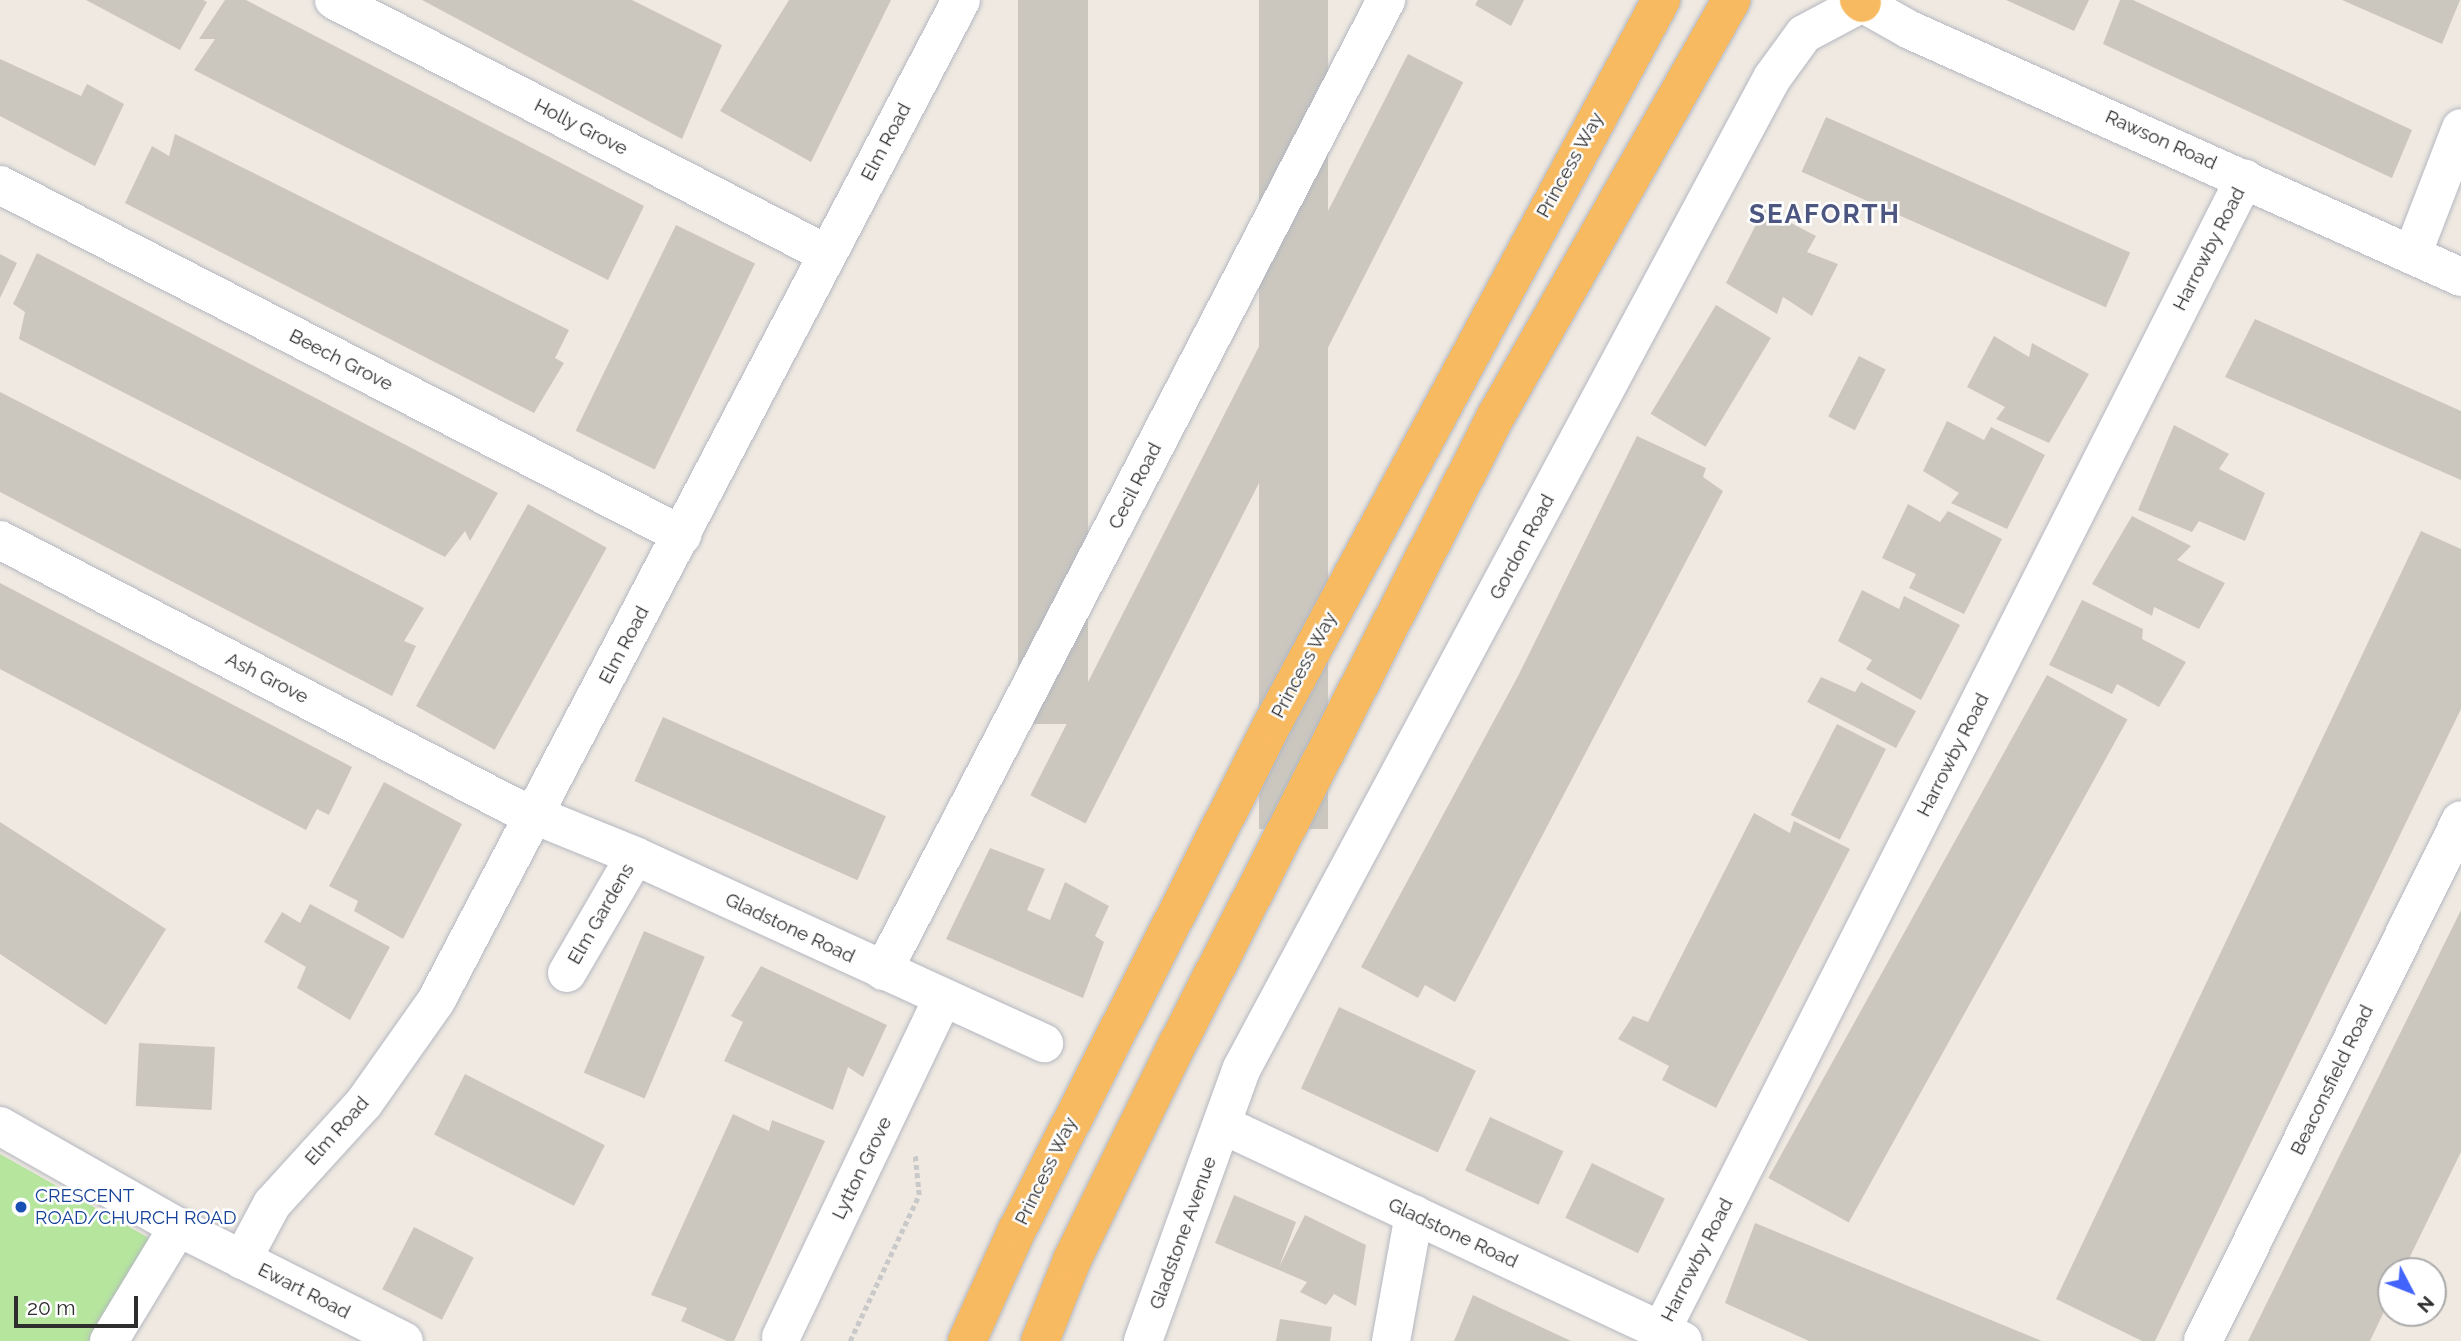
<!DOCTYPE html>
<style>
body{margin:0}
#map{position:relative;width:2461px;height:1341px;overflow:hidden;background:#efe9e1;font-family:Raleway,sans-serif}
div>[style]{position:absolute}
.green>*{inset:0;background:#b6e59e}
.building>*{inset:0;background:#cbc7bf;transform-origin:0 0}
.path>*{height:4.5px;margin-top:-2.25px;transform-origin:0;background:repeating-linear-gradient(90deg,#c9c9c9 0 5px,transparent 0 8.5px)}
.roads{filter:drop-shadow(0 0 2px #b4b7c1) drop-shadow(0 0 2px #b4b7c1)}
.minor>*{height:38px;margin:-19px;padding:0 19px;transform-origin:19px;border-radius:19px;background:#fff}
.secondary>*{height:38px;margin:-19px;padding:0 19px;transform-origin:19px;border-radius:19px;background:#fff}
.trunk>*{height:38px;margin:-19px;padding:0 19px;transform-origin:19px;border-radius:19px;background:#f8ba60}
.dots>*{width:19px;height:19px;translate:-50% -50%;box-sizing:border-box;border:4px solid #fff;border-radius:50%}
span{translate:-50% -50%;white-space:nowrap;text-align:center;line-height:1.15;-webkit-text-stroke:5px #fff;paint-order:stroke}
.street-label{font-size:19px;color:#2e2e2e}
.transit-label{font-size:19px;color:#164399}
.left{translate:0 -50%;text-align:left}
.district-label{font-size:26px;color:#4d5680;font-weight:700;letter-spacing:2px}
.north{position:absolute;left:2377px;top:1257px;width:70px;height:70px;box-sizing:border-box;background:#fff;border:2px solid #ababab;border-radius:50%;rotate:132deg;font-size:19px;font-weight:700;line-height:28px;text-align:center;color:#2e2e2e}
.north::after{content:'';display:block;margin:auto;width:24px;height:32px;background:#4264fb;clip-path:polygon(50% 0,100% 100%,50% 72%,0 100%)}
.scale{position:absolute;left:14px;top:1296px;width:124px;height:32px;box-sizing:border-box;border:4px solid #2e2e2e;border-top:0;padding-left:9px;font-size:21px;line-height:24px;white-space:nowrap;color:#2e2e2e;-webkit-text-stroke:5px #fff;paint-order:stroke}
</style>
<div id="map">
<div class="green">
<i style="clip-path:polygon(0 1154px,156px 1242px,89px 1341px,0 1341px)"></i>
</div>
<div class="building">
<i style="clip-path:polygon(86px 0,203px 0,207px 2px,180px 50px)"></i>
<i style="clip-path:polygon(225px 0,246px 0,644px 206px,608px 280px,194px 70px,215px 39px,199px 39px)"></i>
<i style="clip-path:polygon(422px 0,632px 0,722px 45px,682px 139px)"></i>
<i style="clip-path:polygon(789px 0,891px 0,811px 162px,720px 111px)"></i>
<i style="left:1018px;top:0;width:70px;height:724px"></i>
<i style="left:1259px;top:0;width:69px;height:829px"></i>
<i style="clip-path:polygon(1478px 0,1524px 0,1511px 26px,1475px 5px)"></i>
<i style="clip-path:polygon(2006px 0,2089px 0,2074px 31px)"></i>
<i style="clip-path:polygon(2120px 0,2133px 0,2412px 130px,2392px 178px,2103px 44px)"></i>
<i style="clip-path:polygon(2342px 0,2460px 0,2442px 44px)"></i>
<i style="left:1408px;top:54px;width:62px;height:832px;rotate:27deg"></i>
<i style="clip-path:polygon(0 59px,81px 96px,87px 84px,124px 104px,95px 166px,0 116px)"></i>
<i style="left:1826px;top:117px;width:333px;height:60px;rotate:24deg"></i>
<i style="clip-path:polygon(175px 134px,569px 330px,555px 358px,564px 363px,534px 413px,125px 203px,152px 146px,169px 156px)"></i>
<i style="clip-path:polygon(1764px 209px,1816px 236px,1807px 252px,1838px 264px,1812px 316px,1783px 297px,1777px 314px,1726px 283px)"></i>
<i style="left:676px;top:225px;width:88px;height:229px;rotate:26deg"></i>
<i style="clip-path:polygon(37px 253px,498px 493px,470px 541px,465px 531px,445px 557px,19px 339px,25px 312px,13px 304px)"></i>
<i style="clip-path:polygon(0 254px,17px 263px,0 298px)"></i>
<i style="left:1716px;top:305px;width:64px;height:127px;rotate:31deg"></i>
<i style="clip-path:polygon(2255px 319px,2461px 411px,2461px 480px,2225px 377px)"></i>
<i style="clip-path:polygon(1994px 336px,2029px 357px,2032px 343px,2089px 374px,2049px 443px,1996px 419px,2005px 407px,1967px 387px)"></i>
<i style="left:1859px;top:356px;width:30px;height:68px;rotate:27deg"></i>
<i style="clip-path:polygon(0 392px,424px 608px,404px 641px,416px 646px,392px 696px,0 492px)"></i>
<i style="clip-path:polygon(1947px 421px,1984px 440px,1991px 427px,2045px 455px,2007px 529px,1951px 503px,1959px 493px,1923px 471px)"></i>
<i style="clip-path:polygon(2174px 425px,2229px 454px,2219px 469px,2265px 493px,2245px 541px,2199px 521px,2192px 532px,2138px 510px)"></i>
<i style="clip-path:polygon(1637px 436px,1706px 468px,1703px 477px,1723px 491px,1455px 1002px,1425px 985px,1418px 998px,1361px 967px,1518px 676px)"></i>
<i style="left:528px;top:504px;width:90px;height:231px;rotate:29deg"></i>
<i style="clip-path:polygon(1908px 504px,1940px 522px,1948px 511px,2002px 539px,1964px 614px,1909px 588px,1916px 574px,1882px 558px)"></i>
<i style="clip-path:polygon(2132px 516px,2191px 546px,2177px 560px,2225px 583px,2199px 629px,2154px 607px,2152px 616px,2092px 584px)"></i>
<i style="clip-path:polygon(2421px 531px,2461px 549px,2461px 709px,2155px 1341px,2142px 1341px,2056px 1299px)"></i>
<i style="clip-path:polygon(0 583px,352px 767px,329px 815px,317px 809px,306px 830px,0 669px)"></i>
<i style="clip-path:polygon(1862px 590px,1899px 609px,1904px 596px,1960px 625px,1921px 700px,1866px 669px,1872px 660px,1838px 641px)"></i>
<i style="clip-path:polygon(2082px 600px,2143px 629px,2142px 639px,2186px 662px,2159px 707px,2117px 684px,2112px 694px,2049px 665px)"></i>
<i style="left:2047px;top:675px;width:92px;height:575px;rotate:29deg"></i>
<i style="clip-path:polygon(1821px 677px,1855px 692px,1861px 682px,1916px 711px,1896px 748px,1807px 702px)"></i>
<i style="left:663px;top:717px;width:244px;height:70px;rotate:24deg"></i>
<i style="left:1837px;top:724px;width:55px;height:102px;rotate:27deg"></i>
<i style="clip-path:polygon(384px 782px,462px 824px,403px 939px,354px 911px,358px 901px,329px 886px)"></i>
<i style="clip-path:polygon(1754px 813px,1790px 833px,1794px 821px,1850px 849px,1716px 1108px,1662px 1080px,1669px 1066px,1618px 1039px,1633px 1016px,1648px 1022px)"></i>
<i style="clip-path:polygon(0 822px,166px 929px,106px 1025px,0 954px)"></i>
<i style="clip-path:polygon(990px 848px,1045px 869px,1027px 910px,1050px 920px,1065px 882px,1109px 906px,1095px 936px,1104px 942px,1083px 998px,946px 939px)"></i>
<i style="clip-path:polygon(310px 904px,390px 947px,350px 1020px,297px 988px,306px 967px,264px 942px,282px 912px,300px 923px)"></i>
<i style="clip-path:polygon(2461px 910px,2461px 1152px,2403px 1271px,2391px 1271px,2391px 1297px,2370px 1341px,2248px 1341px)"></i>
<i style="left:644px;top:931px;width:66px;height:154px;rotate:23deg"></i>
<i style="clip-path:polygon(761px 966px,887px 1025px,863px 1077px,848px 1067px,833px 1110px,724px 1061px,743px 1022px,731px 1016px)"></i>
<i style="left:1339px;top:1007px;width:151px;height:90px;rotate:25deg"></i>
<i style="left:139px;top:1043px;width:76px;height:63px;rotate:3deg"></i>
<i style="left:465px;top:1074px;width:157px;height:68px;rotate:27deg"></i>
<i style="clip-path:polygon(733px 1114px,769px 1131px,772px 1120px,825px 1141px,734px 1341px,727px 1341px,681px 1321px,687px 1308px,651px 1295px)"></i>
<i style="left:1490px;top:1117px;width:81px;height:59px;rotate:25deg"></i>
<i style="left:1592px;top:1163px;width:81px;height:61px;rotate:26deg"></i>
<i style="clip-path:polygon(1234px 1195px,1296px 1222px,1279px 1267px,1305px 1215px,1366px 1245px,1356px 1306px,1334px 1294px,1326px 1305px,1300px 1292px,1307px 1282px,1215px 1243px)"></i>
<i style="clip-path:polygon(1755px 1223px,2042px 1341px,1809px 1341px,1725px 1303px)"></i>
<i style="left:414px;top:1227px;width:67px;height:70px;rotate:27deg"></i>
<i style="clip-path:polygon(1473px 1295px,1571px 1341px,1454px 1341px)"></i>
<i style="clip-path:polygon(1280px 1319px,1332px 1327px,1330px 1341px,1276px 1341px)"></i>
</div>
<div class="path">
<i style="left:850px;top:1341px;width:161px;rotate:-64.7deg"></i>
<i style="left:919px;top:1195px;width:40px;rotate:-95.7deg"></i>
</div>
<div class="roads">
<div class="minor">
<i style="left:334px;top:0;width:555px;rotate:27.26deg"></i>
<i style="left:0;top:185px;width:767px;rotate:27.17deg"></i>
<i style="left:2412px;top:255px;width:136px;rotate:-68.9deg"></i>
<i style="left:0;top:540px;width:577px;rotate:27.45deg"></i>
<i style="left:512px;top:806px;width:133px;rotate:22.1deg"></i>
<i style="left:635px;top:856px;width:450px;rotate:24.6deg"></i>
<i style="left:883px;top:971px;width:1094px;rotate:-62.61deg"></i>
<i style="left:567px;top:973px;width:135px;rotate:-59.8deg"></i>
<i style="left:1223px;top:1125px;width:508px;rotate:25.15deg"></i>
<i style="left:242px;top:1260px;width:64px;rotate:-61.8deg"></i>
<i style="left:272px;top:1204px;width:137px;rotate:-47.7deg"></i>
<i style="left:364px;top:1103px;width:125px;rotate:-54.8deg"></i>
<i style="left:436px;top:1001px;width:1130px;rotate:-62.32deg"></i>
<i style="left:1661px;top:1331px;width:1292px;rotate:-63.14deg"></i>
<i style="left:781px;top:1337px;width:376px;rotate:-64.5deg"></i>
<i style="left:109px;top:1341px;width:133px;rotate:-58.8deg"></i>
<i style="left:1143px;top:1341px;width:290px;rotate:-70.1deg"></i>
<i style="left:1242px;top:1068px;width:1123px;rotate:-61.84deg"></i>
<i style="left:1772px;top:78px;width:54px;rotate:-54deg"></i>
<i style="left:1804px;top:34px;width:66px;rotate:-28.1deg"></i>
<i style="left:1862px;top:3px;width:55px;rotate:29.4deg"></i>
<i style="left:1910px;top:30px;width:604px;rotate:24.15deg"></i>
<i style="left:1391px;top:1341px;width:129px;rotate:-79.7deg"></i>
<i style="left:2203px;top:1341px;width:581px;rotate:-63.66deg"></i>
</div>
<div class="secondary">
<i style="left:0;top:1126px;width:205px;rotate:29.6deg"></i>
<i style="left:178px;top:1227px;width:253px;rotate:26.8deg"></i>
</div>
<div class="trunk">
<i style="left:1859px;top:0;width:4px;rotate:45deg"></i>
<i style="left:967px;top:1341px;width:122px;rotate:-65.8deg"></i>
<i style="left:1017px;top:1230px;width:568px;rotate:-63.21deg"></i>
<i style="left:1273px;top:723px;width:821px;rotate:-61.78deg"></i>
<i style="left:1040px;top:1341px;width:87px;rotate:-68.4deg"></i>
<i style="left:1072px;top:1260px;width:242px;rotate:-64deg"></i>
<i style="left:1178px;top:1043px;width:703px;rotate:-63.11deg"></i>
<i style="left:1496px;top:416px;width:478px;rotate:-60.5deg"></i>
</div>
</div>
<div class="dots">
<i style="left:21px;top:1207px;background:#1a4fb4"></i>
</div>
<div class="street-label">
<span style="left:581px;top:127px;rotate:27deg">Holly Grove</span>
<span style="left:2161px;top:140px;rotate:24deg">Rawson Road</span>
<span style="left:886px;top:142px;rotate:-62deg">Elm Road</span>
<span style="left:1570px;top:165px;rotate:-61deg">Princess Way</span>
<span style="left:2209px;top:249px;rotate:-63deg">Harrowby Road</span>
<span style="left:341px;top:360px;rotate:27deg">Beech Grove</span>
<span style="left:1135px;top:486px;rotate:-63deg">Cecil Road</span>
<span style="left:1522px;top:547px;rotate:-62deg">Gordon Road</span>
<span style="left:624px;top:645px;rotate:-62deg">Elm Road</span>
<span style="left:1304px;top:665px;rotate:-62deg">Princess Way</span>
<span style="left:267px;top:678px;rotate:27deg">Ash Grove</span>
<span style="left:1953px;top:755px;rotate:-63deg">Harrowby Road</span>
<span style="left:601px;top:914px;rotate:-60deg">Elm Gardens</span>
<span style="left:790px;top:928px;rotate:25deg">Gladstone Road</span>
<span style="left:2332px;top:1080px;rotate:-64deg">Beaconsfield Road</span>
<span style="left:337px;top:1131px;rotate:-48deg">Elm Road</span>
<span style="left:862px;top:1168px;rotate:-64deg">Lytton Grove</span>
<span style="left:1046px;top:1171px;rotate:-64deg">Princess Way</span>
<span style="left:1183px;top:1233px;rotate:-70deg">Gladstone Avenue</span>
<span style="left:1453px;top:1233px;rotate:25deg">Gladstone Road</span>
<span style="left:1697px;top:1260px;rotate:-63deg">Harrowby Road</span>
<span style="left:304px;top:1291px;rotate:27deg">Ewart Road</span>
</div>
<div class="transit-label">
<span class="left" style="left:35px;top:1207px">CRESCENT<br>ROAD/CHURCH ROAD</span>
</div>
<div class="district-label">
<span style="left:1825px;top:215px">SEAFORTH</span>
</div>
<div class="north">N</div>
<div class="scale">20 m</div>
</div>
